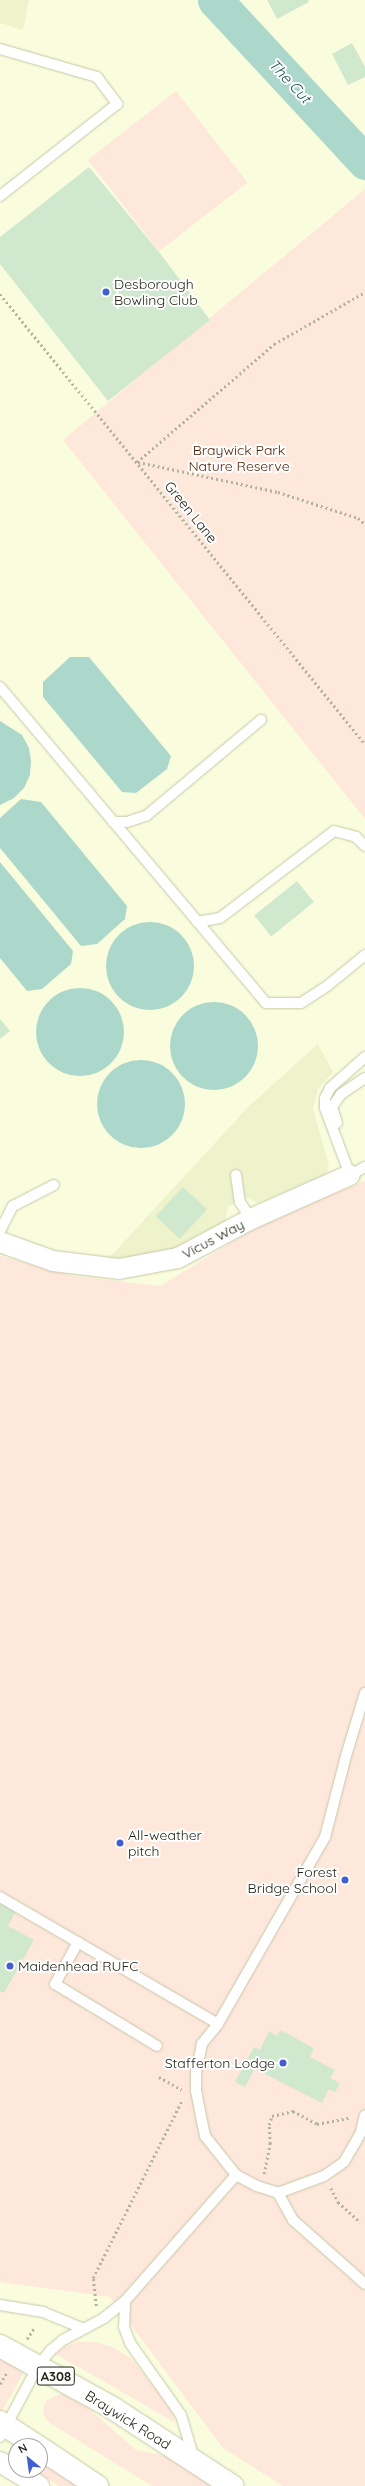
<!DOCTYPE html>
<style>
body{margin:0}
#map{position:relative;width:365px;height:2486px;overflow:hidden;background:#fafddd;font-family:Quicksand,sans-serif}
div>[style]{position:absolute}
.built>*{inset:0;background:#eff3cb}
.green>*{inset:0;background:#fee7db;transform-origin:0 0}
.water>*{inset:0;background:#abd8ca}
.round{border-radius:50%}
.river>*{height:35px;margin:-17.5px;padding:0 17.5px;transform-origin:17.5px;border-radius:17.5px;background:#abd8ca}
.building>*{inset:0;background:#d0e8ce;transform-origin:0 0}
.path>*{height:2.5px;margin-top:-1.25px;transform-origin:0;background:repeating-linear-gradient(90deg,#b1b39a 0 2px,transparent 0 5px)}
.roads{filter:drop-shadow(0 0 1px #c5c8a9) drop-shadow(0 0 1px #c5c8a9)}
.service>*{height:10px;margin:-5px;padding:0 5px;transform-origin:5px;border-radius:5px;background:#fff}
.minor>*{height:20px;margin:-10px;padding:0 10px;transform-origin:10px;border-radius:10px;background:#fff}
.primary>*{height:22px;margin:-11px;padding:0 11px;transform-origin:11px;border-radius:11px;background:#fff}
.dots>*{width:11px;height:11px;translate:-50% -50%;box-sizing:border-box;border:2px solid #fff;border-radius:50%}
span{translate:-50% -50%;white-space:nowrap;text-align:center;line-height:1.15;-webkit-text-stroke:4px #fff;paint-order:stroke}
.shield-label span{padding:1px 3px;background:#fff;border:1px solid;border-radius:3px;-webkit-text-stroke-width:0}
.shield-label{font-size:13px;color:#242519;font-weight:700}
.poi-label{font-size:14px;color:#242519}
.left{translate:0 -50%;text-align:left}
.right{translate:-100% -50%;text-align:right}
.park-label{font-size:14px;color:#542607}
.street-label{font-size:14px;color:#242519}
.water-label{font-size:15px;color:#195446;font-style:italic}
.north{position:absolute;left:8px;top:2438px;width:40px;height:40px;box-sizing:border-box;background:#fff;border:1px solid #a7a8a3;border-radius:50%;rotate:331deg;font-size:11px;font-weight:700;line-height:16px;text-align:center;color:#242519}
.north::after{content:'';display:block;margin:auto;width:14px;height:18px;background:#415fd1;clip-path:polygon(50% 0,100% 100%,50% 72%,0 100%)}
</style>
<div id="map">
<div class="built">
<i style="clip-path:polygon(0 0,29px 0,23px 30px,0 23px)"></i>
<i style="clip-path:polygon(318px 1044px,333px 1072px,318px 1089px,313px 1109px,329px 1166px,326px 1174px,258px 1203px,246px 1197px,228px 1207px,225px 1221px,177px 1249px,142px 1257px,109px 1258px,250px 1105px)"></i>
</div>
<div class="green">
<i style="left:176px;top:91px;width:116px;height:112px;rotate:52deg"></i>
<i style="clip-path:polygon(365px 189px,365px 819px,63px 440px)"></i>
<i style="clip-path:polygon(365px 1181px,365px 2486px,283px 2486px,223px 2448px,110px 2297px,0 2282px,0 1256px,74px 1276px,160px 1286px,267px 1221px)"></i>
<i style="clip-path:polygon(79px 2342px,95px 2342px,112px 2347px,131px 2358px,174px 2412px,174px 2422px,56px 2354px,66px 2346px)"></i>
<i style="clip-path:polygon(0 2358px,24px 2372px,2px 2411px,0 2410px)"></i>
<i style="clip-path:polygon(62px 2393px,87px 2407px,136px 2450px,195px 2462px,224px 2486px,152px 2486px,50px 2423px,44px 2416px,43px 2409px,46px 2401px)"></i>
<i style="clip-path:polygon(40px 2459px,83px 2486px,59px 2486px,35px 2470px,40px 2470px)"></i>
</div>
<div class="water">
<i style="clip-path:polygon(70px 657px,89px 657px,171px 756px,167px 769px,136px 793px,122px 792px,43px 697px,43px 682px)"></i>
<i style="clip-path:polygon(0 721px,22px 735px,29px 748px,31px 761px,30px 775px,24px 788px,14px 798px,0 805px)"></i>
<i style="clip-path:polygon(21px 799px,41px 802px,127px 906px,125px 919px,97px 944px,81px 946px,0 848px,0 818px)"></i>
<i style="clip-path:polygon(0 862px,73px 951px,71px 964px,42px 989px,27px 991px,0 958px)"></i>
<i class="round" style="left:106px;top:922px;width:88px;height:88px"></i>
<i class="round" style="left:36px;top:988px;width:88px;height:88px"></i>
<i class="round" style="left:170px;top:1002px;width:88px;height:88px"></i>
<i class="round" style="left:97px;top:1060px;width:88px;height:88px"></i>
</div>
<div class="river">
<i style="left:215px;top:0;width:221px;rotate:47.2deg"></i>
</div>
<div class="building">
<i style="clip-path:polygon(267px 0,308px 0,309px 2px,277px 19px)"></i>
<i style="clip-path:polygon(352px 43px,365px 67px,365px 77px,348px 85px,332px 54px)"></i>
<i style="clip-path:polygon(89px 167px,159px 252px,210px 320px,108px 401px,0 264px,0 237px)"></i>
<i style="left:297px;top:881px;width:27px;height:55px;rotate:51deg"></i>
<i style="clip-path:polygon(0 1019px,10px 1031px,0 1039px)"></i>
<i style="left:183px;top:1187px;width:33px;height:40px;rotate:43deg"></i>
<i style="clip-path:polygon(0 1904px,15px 1912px,8px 1926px,34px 1940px,4px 1993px,0 1991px)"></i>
<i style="clip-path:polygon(280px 2030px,314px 2048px,310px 2057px,335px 2070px,330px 2078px,340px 2083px,335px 2092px,329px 2089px,322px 2103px,255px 2069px,245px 2087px,235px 2082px,254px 2047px,260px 2050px,269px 2031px,277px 2036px)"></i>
</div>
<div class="path">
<i style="left:0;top:294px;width:579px;rotate:50.95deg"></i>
<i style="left:137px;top:462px;width:181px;rotate:-40.7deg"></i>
<i style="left:274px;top:344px;width:105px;rotate:-29.7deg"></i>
<i style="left:138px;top:462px;width:143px;rotate:12.1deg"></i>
<i style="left:278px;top:492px;width:84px;rotate:18deg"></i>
<i style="left:358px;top:518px;width:9px;rotate:41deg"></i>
<i style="left:159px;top:2077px;width:26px;rotate:29deg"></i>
<i style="left:264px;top:2174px;width:31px;rotate:-79deg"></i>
<i style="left:270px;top:2144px;width:19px;rotate:-93deg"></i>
<i style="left:269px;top:2125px;width:9px;rotate:-72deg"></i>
<i style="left:272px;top:2116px;width:22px;rotate:-13deg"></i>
<i style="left:293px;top:2111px;width:27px;rotate:28deg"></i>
<i style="left:317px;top:2124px;width:33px;rotate:-11deg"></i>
<i style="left:331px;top:2188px;width:16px;rotate:63deg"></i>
<i style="left:338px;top:2202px;width:30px;rotate:42deg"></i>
<i style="left:96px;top:2306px;width:28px;rotate:-96deg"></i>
<i style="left:93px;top:2278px;width:199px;rotate:-63.4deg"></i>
<i style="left:27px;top:2339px;width:15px;rotate:-58deg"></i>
<i style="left:0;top:2384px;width:14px;rotate:-60deg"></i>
</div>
<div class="roads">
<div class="service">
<i style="left:0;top:49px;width:101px;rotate:16.1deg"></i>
<i style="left:97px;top:77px;width:34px;rotate:53deg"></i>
<i style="left:117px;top:104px;width:149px;rotate:141.8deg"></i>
<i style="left:0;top:687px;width:413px;rotate:49.9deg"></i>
<i style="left:266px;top:1003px;width:35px"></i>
<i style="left:301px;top:1003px;width:31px;rotate:-33deg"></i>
<i style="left:327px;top:986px;width:49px;rotate:-39.2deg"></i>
<i style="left:113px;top:822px;width:14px"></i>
<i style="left:127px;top:822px;width:20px;rotate:-18deg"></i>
<i style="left:146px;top:816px;width:150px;rotate:-39.9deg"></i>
<i style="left:197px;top:922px;width:23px;rotate:-10deg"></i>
<i style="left:220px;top:918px;width:143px;rotate:-37.3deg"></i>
<i style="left:334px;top:831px;width:23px;rotate:15deg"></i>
<i style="left:356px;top:837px;width:13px;rotate:45deg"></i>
<i style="left:337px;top:1123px;width:17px;rotate:-107deg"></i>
<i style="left:332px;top:1107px;width:16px;rotate:-55deg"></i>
<i style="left:341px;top:1094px;width:29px;rotate:-34deg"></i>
<i style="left:236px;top:1175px;width:27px;rotate:82deg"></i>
<i style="left:240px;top:1202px;width:20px;rotate:57deg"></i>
<i style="left:350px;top:1175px;width:72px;rotate:-110.5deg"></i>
<i style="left:325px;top:1108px;width:10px;rotate:-90deg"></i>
<i style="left:325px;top:1098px;width:11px;rotate:-63deg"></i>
<i style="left:330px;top:1088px;width:47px;rotate:-41.5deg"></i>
<i style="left:350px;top:1175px;width:17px;rotate:-28deg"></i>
<i style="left:0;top:1231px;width:28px;rotate:-63deg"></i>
<i style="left:13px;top:1206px;width:46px;rotate:-27.1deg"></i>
<i style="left:365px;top:1693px;width:66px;rotate:106.8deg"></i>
<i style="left:346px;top:1756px;width:84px;rotate:104.5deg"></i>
<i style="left:325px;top:1837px;width:215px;rotate:119.8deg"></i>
<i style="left:218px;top:2024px;width:26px;rotate:129deg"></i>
<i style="left:202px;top:2044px;width:29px;rotate:102deg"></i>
<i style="left:196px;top:2072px;width:19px;rotate:90deg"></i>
<i style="left:196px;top:2091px;width:46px;rotate:78.7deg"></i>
<i style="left:205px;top:2136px;width:50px;rotate:51.5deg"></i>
<i style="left:236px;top:2175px;width:24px;rotate:28deg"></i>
<i style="left:257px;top:2186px;width:22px;rotate:18deg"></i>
<i style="left:278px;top:2193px;width:49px;rotate:-20.3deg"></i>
<i style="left:324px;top:2176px;width:24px;rotate:-35deg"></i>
<i style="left:344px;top:2162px;width:34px;rotate:-60deg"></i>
<i style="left:361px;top:2132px;width:17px;rotate:-77deg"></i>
<i style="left:0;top:1897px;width:252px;rotate:30.2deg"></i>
<i style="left:78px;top:1942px;width:48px;rotate:118.7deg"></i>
<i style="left:55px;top:1984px;width:119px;rotate:31.3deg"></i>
<i style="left:278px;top:2193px;width:31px;rotate:61deg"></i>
<i style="left:293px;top:2220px;width:96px;rotate:41.6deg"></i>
<i style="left:125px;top:2301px;width:26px;rotate:92deg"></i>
<i style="left:124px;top:2327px;width:17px;rotate:69deg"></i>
<i style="left:130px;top:2343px;width:88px;rotate:54.7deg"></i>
<i style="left:181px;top:2415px;width:46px;rotate:73.5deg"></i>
<i style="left:0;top:2305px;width:44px;rotate:9.2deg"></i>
<i style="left:43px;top:2312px;width:44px;rotate:22.5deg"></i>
<i style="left:0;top:2437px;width:81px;rotate:-61.8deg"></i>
<i style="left:38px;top:2366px;width:21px;rotate:-51deg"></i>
<i style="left:51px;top:2350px;width:16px;rotate:-40deg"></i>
<i style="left:63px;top:2340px;width:47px;rotate:-28.2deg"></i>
<i style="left:104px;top:2318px;width:27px;rotate:-39deg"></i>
<i style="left:125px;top:2301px;width:168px;rotate:-48.6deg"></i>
</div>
<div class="minor">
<i style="left:0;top:1242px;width:56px;rotate:19.7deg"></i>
<i style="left:53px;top:1261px;width:66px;rotate:6.9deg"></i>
<i style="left:119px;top:1269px;width:60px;rotate:-10.6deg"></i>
<i style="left:178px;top:1258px;width:83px;rotate:-28.1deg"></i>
<i style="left:251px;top:1219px;width:108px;rotate:-24deg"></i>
<i style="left:0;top:2462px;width:46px;rotate:31.6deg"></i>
</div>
<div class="primary">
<i style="left:0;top:2346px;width:127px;rotate:28.8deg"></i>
<i style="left:111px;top:2407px;width:145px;rotate:33.1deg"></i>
<i style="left:0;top:2422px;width:44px;rotate:33deg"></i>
<i style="left:40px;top:2448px;width:69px;rotate:33.7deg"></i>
</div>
</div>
<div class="dots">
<i style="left:106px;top:292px;background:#415fd1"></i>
<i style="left:120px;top:1843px;background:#415fd1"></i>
<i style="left:345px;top:1880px;background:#415fd1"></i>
<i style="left:10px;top:1966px;background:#415fd1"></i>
<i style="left:283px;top:2063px;background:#415fd1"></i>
</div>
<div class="shield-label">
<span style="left:56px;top:2376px">A308</span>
</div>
<div class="poi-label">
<span class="left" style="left:114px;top:292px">Desborough<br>Bowling Club</span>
<span class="left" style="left:128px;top:1843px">All-weather<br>pitch</span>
<span class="right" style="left:337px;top:1880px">Forest<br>Bridge School</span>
<span class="left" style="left:18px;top:1966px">Maidenhead RUFC</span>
<span class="right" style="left:275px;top:2063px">Stafferton Lodge</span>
</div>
<div class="park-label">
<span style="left:239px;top:458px">Braywick Park<br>Nature Reserve</span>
</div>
<div class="street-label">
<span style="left:191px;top:512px;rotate:51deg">Green Lane</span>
<span style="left:213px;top:1239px;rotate:-28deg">Vicus Way</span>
<span style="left:128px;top:2420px;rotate:32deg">Braywick Road</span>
</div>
<div class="water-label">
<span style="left:290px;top:81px;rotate:47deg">The Cut</span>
</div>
<div class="north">N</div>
</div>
